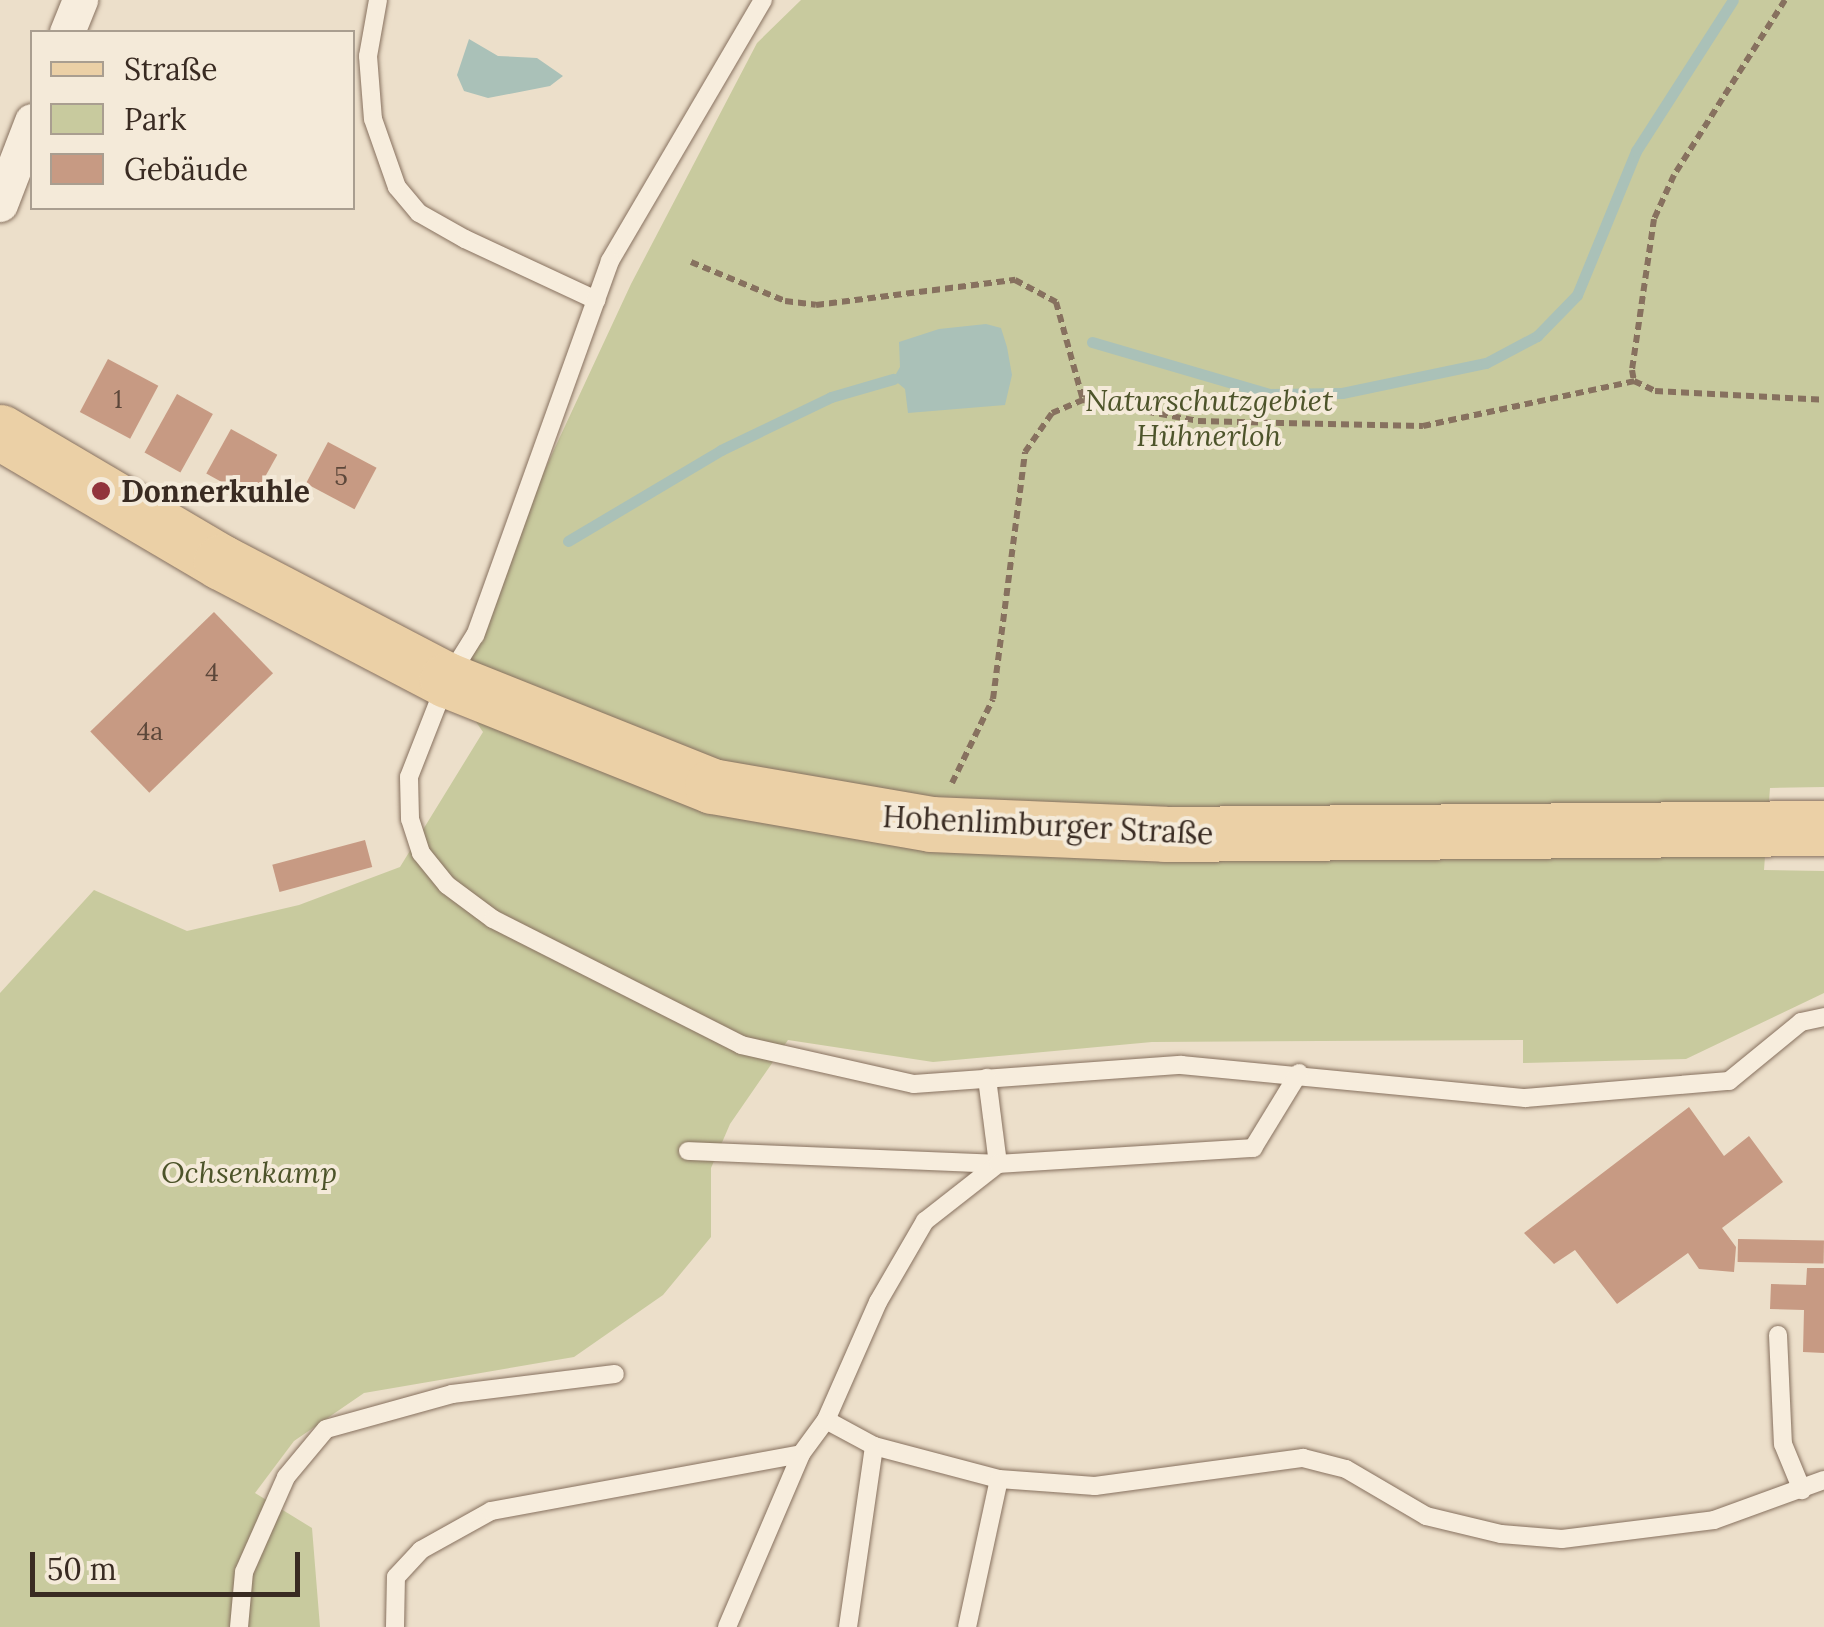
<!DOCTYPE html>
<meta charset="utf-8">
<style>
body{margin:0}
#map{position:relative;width:1824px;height:1627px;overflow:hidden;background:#ecdfca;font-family:Lora,serif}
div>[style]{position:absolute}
.green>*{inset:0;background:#c8ca9e}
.water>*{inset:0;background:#aac1b8}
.stream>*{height:11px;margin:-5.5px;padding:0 5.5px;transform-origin:5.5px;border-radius:5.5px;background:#aac1b8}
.building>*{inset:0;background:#c79a83;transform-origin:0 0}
.path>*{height:6px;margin-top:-3px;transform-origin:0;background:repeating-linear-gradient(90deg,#87715f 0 8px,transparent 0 13px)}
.roads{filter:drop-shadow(0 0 2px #87715f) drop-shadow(0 0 2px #87715f)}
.service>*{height:18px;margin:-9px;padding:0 9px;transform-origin:9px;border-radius:9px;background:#f7eddd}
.minor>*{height:35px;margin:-17.5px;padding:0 17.5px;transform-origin:17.5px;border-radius:17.5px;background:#f7eddd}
.primary>*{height:55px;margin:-27.5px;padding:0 27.5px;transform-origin:27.5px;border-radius:27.5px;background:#ebd0a6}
.dots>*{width:28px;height:28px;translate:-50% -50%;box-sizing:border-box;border:5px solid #f4ead9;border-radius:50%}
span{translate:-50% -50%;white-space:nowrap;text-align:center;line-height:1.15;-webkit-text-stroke:8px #f4ead9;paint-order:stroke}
.number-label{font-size:25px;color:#5c473a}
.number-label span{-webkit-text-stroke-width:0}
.park-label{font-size:30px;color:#4d542a;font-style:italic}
.poi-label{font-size:30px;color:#392b22;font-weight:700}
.left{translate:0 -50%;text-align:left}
.street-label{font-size:30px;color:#392b22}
.legend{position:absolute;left:30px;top:30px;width:325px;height:180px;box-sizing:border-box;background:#f4ead9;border:2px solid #a99e90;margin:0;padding:12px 18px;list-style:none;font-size:30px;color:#392b22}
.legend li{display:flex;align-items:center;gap:20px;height:50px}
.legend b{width:50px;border:2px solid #a99e90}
.scale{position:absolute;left:30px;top:1552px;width:270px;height:45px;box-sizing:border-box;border:5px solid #392b22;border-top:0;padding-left:12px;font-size:30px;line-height:35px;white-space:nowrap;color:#392b22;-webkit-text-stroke:8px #f4ead9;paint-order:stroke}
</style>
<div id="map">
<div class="green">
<i style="clip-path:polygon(801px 0,1824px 0,1824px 787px,1770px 788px,1764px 870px,1824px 871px,1824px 993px,1686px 1059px,1523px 1063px,1523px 1040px,1152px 1042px,933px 1062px,788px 1040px,730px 1124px,711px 1168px,711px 1237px,663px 1295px,574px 1357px,364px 1393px,294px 1441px,255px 1493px,312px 1528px,320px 1627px,0 1627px,0 993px,94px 890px,187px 931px,299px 905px,400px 867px,483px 732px,447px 680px,631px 284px,757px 43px)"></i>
</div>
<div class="water">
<i style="clip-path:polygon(469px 39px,498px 56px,537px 58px,563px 76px,550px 86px,488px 98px,464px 91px,457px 75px)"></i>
<i style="clip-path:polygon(986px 324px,1001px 328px,1007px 347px,1012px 375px,1005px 405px,908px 413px,905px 389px,893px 379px,900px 367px,899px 342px,939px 329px)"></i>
</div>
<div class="stream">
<i style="left:1092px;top:342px;width:185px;rotate:16.3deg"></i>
<i style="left:1270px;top:394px;width:72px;rotate:-0.8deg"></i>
<i style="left:1342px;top:393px;width:147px;rotate:-11.8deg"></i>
<i style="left:1486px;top:363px;width:58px;rotate:-27.9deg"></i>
<i style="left:1537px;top:336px;width:57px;rotate:-45.7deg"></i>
<i style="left:1577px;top:295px;width:156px;rotate:-67.7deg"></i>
<i style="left:1636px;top:151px;width:179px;rotate:-57.3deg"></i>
<i style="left:568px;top:541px;width:178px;rotate:-30.7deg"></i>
<i style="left:721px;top:450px;width:122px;rotate:-25.7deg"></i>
<i style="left:831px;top:397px;width:65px;rotate:-16.2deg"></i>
</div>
<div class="building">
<i style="left:108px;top:359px;width:57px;height:60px;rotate:28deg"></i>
<i style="left:177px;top:394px;width:41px;height:67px;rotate:29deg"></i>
<i style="left:231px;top:429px;width:53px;height:51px;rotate:29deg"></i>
<i style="left:328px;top:442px;width:55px;height:47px;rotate:28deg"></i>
<i style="left:214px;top:612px;width:85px;height:172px;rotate:46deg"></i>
<i style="left:365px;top:840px;width:28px;height:96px;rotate:75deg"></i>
<i style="clip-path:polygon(1689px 1107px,1724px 1156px,1749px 1136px,1783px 1182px,1722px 1228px,1736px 1247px,1734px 1272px,1699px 1269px,1688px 1253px,1617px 1304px,1575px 1250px,1554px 1264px,1524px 1233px)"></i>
<i style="left:1738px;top:1239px;width:86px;height:23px;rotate:1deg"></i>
<i style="clip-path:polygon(1807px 1268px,1824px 1268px,1824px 1353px,1803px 1352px,1804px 1310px,1770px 1309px,1771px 1284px,1806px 1285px)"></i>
</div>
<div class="path">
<i style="left:1785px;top:0;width:207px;rotate:122.4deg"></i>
<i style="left:1674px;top:175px;width:48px;rotate:114.4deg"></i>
<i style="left:1654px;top:219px;width:153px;rotate:98.3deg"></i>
<i style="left:1632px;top:370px;width:11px;rotate:80deg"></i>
<i style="left:1634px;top:381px;width:23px;rotate:25deg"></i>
<i style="left:1655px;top:391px;width:169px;rotate:3deg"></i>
<i style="left:691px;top:262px;width:102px;rotate:22.5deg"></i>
<i style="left:785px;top:301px;width:31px;rotate:7deg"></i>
<i style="left:816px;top:305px;width:201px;rotate:-7.2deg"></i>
<i style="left:1015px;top:280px;width:47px;rotate:28.2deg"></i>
<i style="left:1056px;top:302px;width:102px;rotate:74.6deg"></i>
<i style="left:952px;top:783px;width:93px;rotate:-64deg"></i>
<i style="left:993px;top:699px;width:249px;rotate:-82.6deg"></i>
<i style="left:1025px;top:452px;width:47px;rotate:-55.3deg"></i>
<i style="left:1052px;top:413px;width:34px;rotate:-23deg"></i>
<i style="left:1083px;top:400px;width:117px;rotate:10.3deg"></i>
<i style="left:1198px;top:421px;width:225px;rotate:1.3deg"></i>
<i style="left:1423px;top:426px;width:216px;rotate:-12deg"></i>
</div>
<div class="roads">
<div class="service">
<i style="left:378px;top:0;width:57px;rotate:100.1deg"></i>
<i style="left:368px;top:56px;width:63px;rotate:85.5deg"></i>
<i style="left:373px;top:119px;width:72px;rotate:70.6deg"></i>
<i style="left:397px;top:187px;width:34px;rotate:50deg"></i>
<i style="left:419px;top:213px;width:53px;rotate:29.5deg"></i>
<i style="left:465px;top:239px;width:145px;rotate:25deg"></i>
<i style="left:763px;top:0;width:303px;rotate:120.4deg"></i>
<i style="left:610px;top:261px;width:398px;rotate:109.8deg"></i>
<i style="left:475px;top:635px;width:53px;rotate:121.9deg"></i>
<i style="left:447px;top:680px;width:104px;rotate:111.4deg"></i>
<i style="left:409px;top:777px;width:42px;rotate:88.6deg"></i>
<i style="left:410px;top:819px;width:36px;rotate:72deg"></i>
<i style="left:421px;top:853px;width:41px;rotate:50.9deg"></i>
<i style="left:447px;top:885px;width:57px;rotate:36.5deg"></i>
<i style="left:493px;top:919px;width:278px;rotate:26.9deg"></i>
<i style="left:741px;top:1045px;width:177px;rotate:12.7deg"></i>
<i style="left:914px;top:1084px;width:268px;rotate:-4.1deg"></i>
<i style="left:1181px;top:1065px;width:346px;rotate:5.5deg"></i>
<i style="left:1525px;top:1098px;width:205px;rotate:-4.8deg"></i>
<i style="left:1729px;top:1081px;width:93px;rotate:-39.3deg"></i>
<i style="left:1801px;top:1022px;width:24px;rotate:-12deg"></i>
<i style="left:688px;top:1151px;width:310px;rotate:2.4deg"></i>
<i style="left:998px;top:1164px;width:87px;rotate:-97.3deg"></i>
<i style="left:1778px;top:1335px;width:109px;rotate:87.4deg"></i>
<i style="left:1783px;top:1444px;width:50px;rotate:67.6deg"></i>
<i style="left:826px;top:1420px;width:55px;rotate:28.4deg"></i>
<i style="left:874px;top:1446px;width:129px;rotate:14.8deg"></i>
<i style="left:999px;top:1479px;width:96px;rotate:4.2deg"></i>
<i style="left:1095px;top:1486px;width:210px;rotate:-7.7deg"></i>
<i style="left:1303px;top:1458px;width:44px;rotate:14.3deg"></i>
<i style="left:1346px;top:1469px;width:93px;rotate:30.4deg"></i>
<i style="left:1426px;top:1516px;width:77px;rotate:13.5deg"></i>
<i style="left:1501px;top:1534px;width:61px;rotate:4.7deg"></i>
<i style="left:1562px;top:1539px;width:153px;rotate:-7.1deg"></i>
<i style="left:1714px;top:1520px;width:117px;rotate:-20deg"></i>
<i style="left:239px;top:1627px;width:55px;rotate:-84.8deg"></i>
<i style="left:244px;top:1572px;width:104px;rotate:-66.1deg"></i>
<i style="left:286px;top:1477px;width:62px;rotate:-50.2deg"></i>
<i style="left:326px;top:1429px;width:131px;rotate:-15.5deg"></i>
<i style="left:452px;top:1394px;width:164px;rotate:-7deg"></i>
<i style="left:395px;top:1627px;width:50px;rotate:-88.9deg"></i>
<i style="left:396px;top:1577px;width:37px;rotate:-47deg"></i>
<i style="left:421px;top:1550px;width:80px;rotate:-29.1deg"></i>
<i style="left:491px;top:1511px;width:315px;rotate:-10.4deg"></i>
<i style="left:727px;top:1627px;width:188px;rotate:-66.8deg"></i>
<i style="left:801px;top:1454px;width:42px;rotate:-53.7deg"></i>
<i style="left:826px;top:1420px;width:129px;rotate:-66.2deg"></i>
<i style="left:878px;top:1302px;width:94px;rotate:-59.9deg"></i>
<i style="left:925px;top:1221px;width:93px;rotate:-38deg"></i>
<i style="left:998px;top:1164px;width:256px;rotate:-3.6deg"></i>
<i style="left:1253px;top:1148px;width:88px;rotate:-58.5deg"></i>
<i style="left:848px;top:1627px;width:183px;rotate:-81.8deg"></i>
<i style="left:967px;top:1627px;width:151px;rotate:-77.8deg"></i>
</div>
<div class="minor">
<i style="left:67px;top:32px;width:35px;rotate:-68deg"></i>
<i style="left:0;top:204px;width:89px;rotate:-68.9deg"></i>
</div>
<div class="primary">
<i style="left:0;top:432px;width:256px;rotate:30.5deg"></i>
<i style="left:221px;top:562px;width:255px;rotate:27.6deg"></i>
<i style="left:447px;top:680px;width:285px;rotate:21.8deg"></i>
<i style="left:712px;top:786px;width:222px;rotate:9.8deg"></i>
<i style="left:931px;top:824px;width:234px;rotate:2.4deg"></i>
<i style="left:1165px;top:834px;width:659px;rotate:-0.52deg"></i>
</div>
</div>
<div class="dots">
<i style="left:101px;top:491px;background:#92343c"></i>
</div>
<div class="number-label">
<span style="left:118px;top:399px">1</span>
<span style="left:341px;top:476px">5</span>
<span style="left:212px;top:672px">4</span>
<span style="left:150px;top:731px">4a</span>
</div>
<div class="park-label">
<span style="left:1209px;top:417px">Naturschutzgebiet<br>Hühnerloh</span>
<span style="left:249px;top:1172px">Ochsenkamp</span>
</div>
<div class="poi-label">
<span class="left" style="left:121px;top:491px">Donnerkuhle</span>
</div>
<div class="street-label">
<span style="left:1048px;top:825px;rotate:3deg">Hohenlimburger Straße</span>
</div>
<ul class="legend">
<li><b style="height:12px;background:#ebd0a6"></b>Straße</li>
<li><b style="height:28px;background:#c8ca9e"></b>Park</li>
<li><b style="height:28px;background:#c79a83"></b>Gebäude</li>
</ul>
<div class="scale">50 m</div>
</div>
